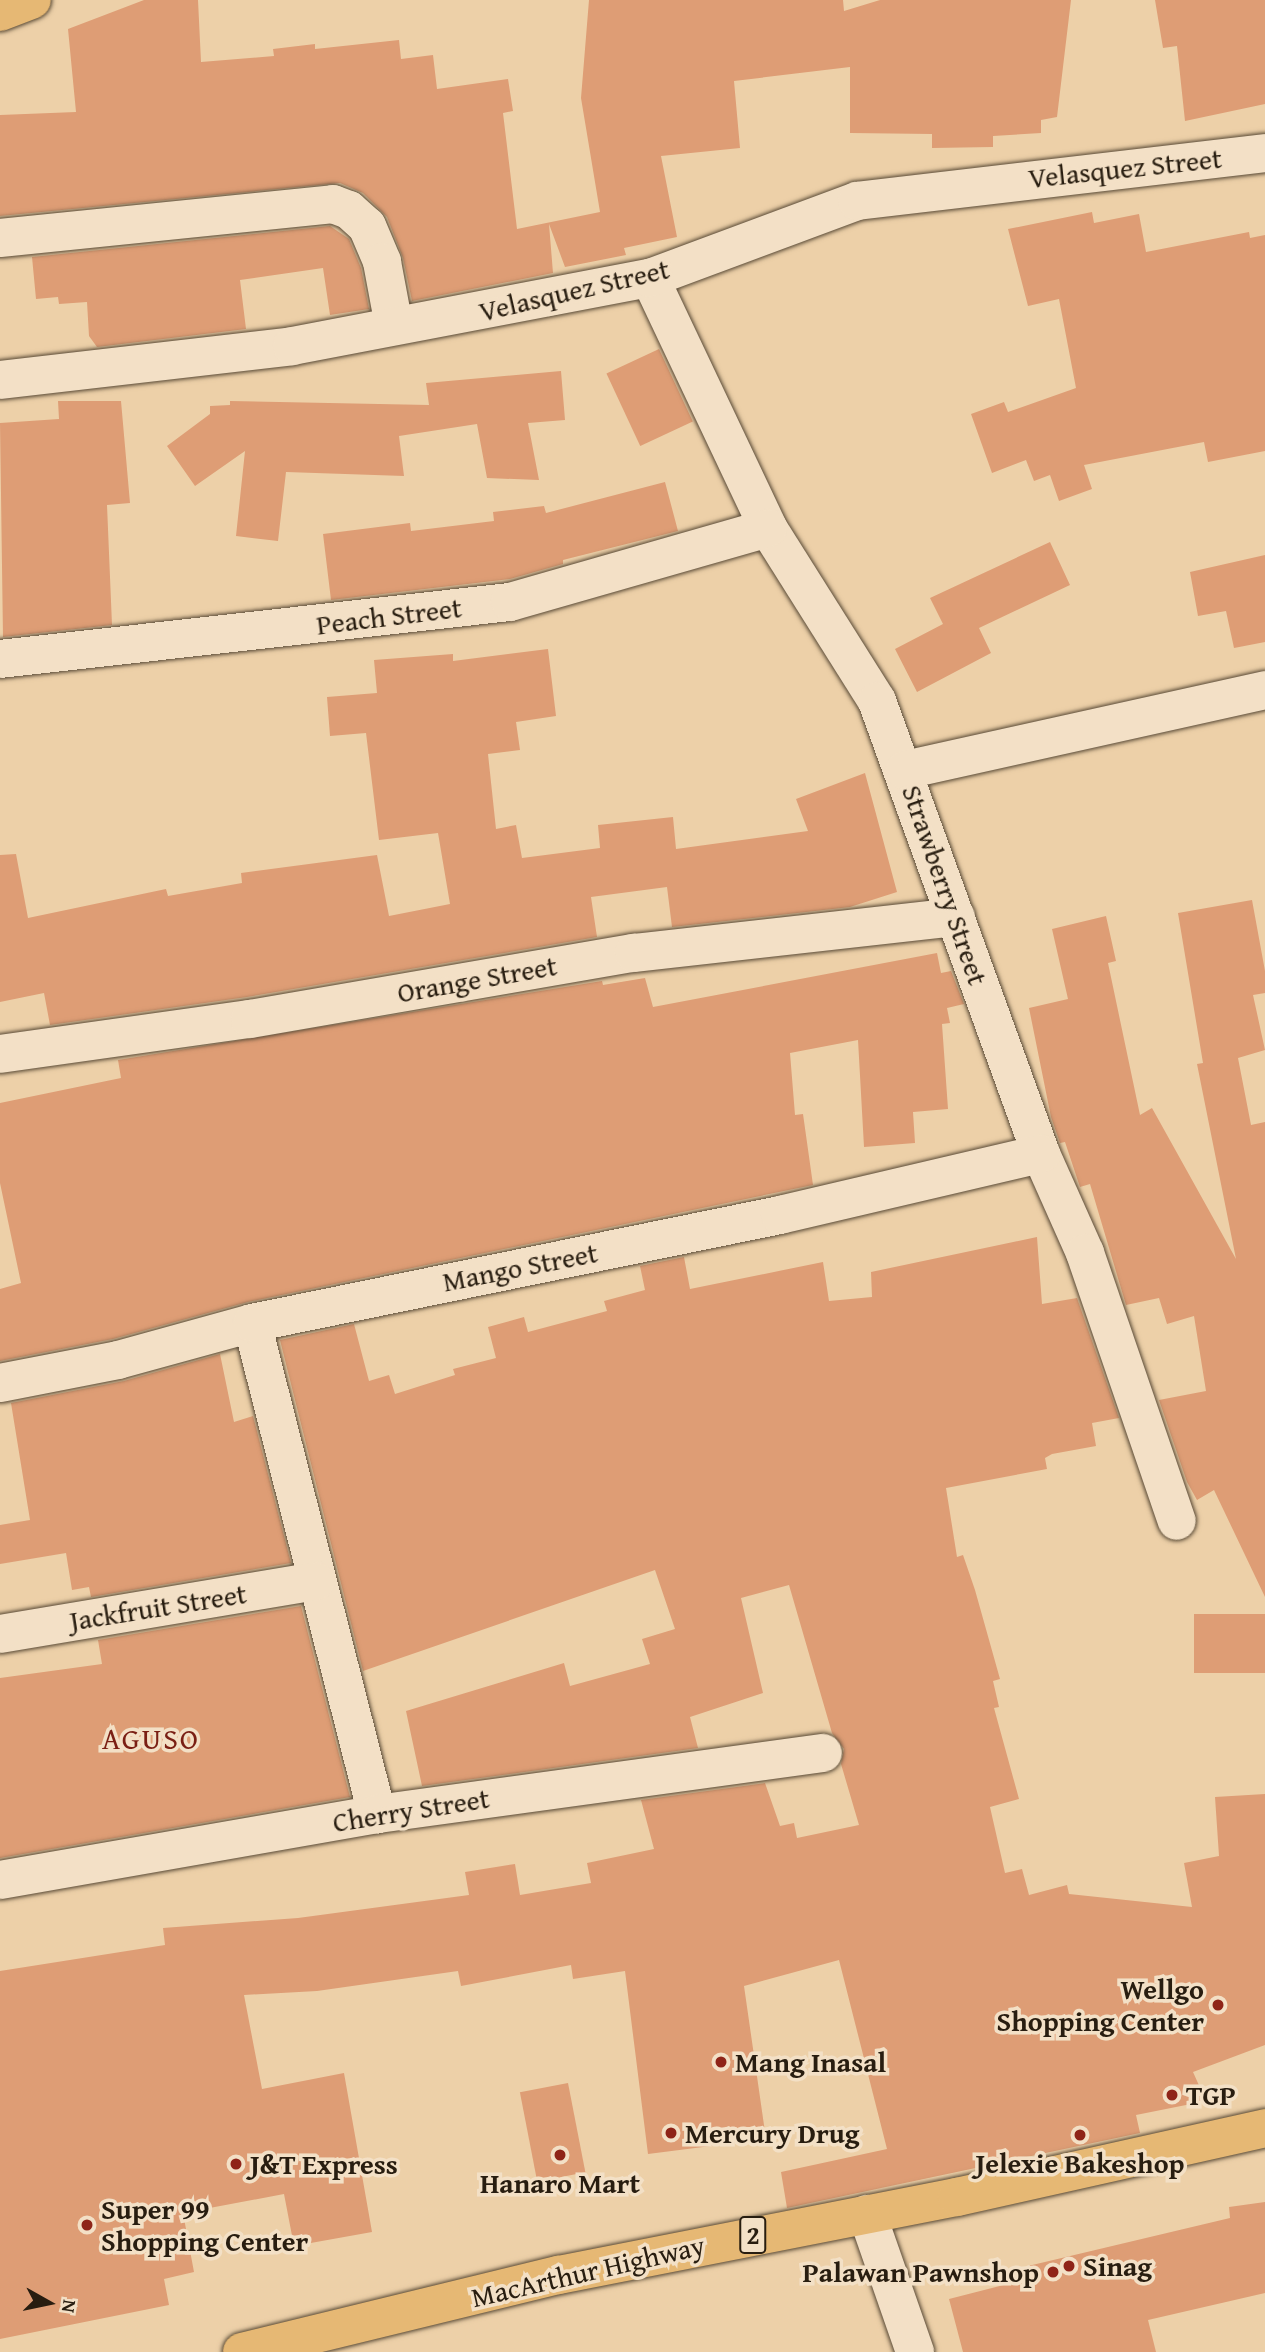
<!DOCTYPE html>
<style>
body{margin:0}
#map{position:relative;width:1265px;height:2352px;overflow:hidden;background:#edd0a8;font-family:"Gentium Book Plus",serif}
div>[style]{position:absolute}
.building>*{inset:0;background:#de9d75;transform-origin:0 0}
.roads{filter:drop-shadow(0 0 2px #594a36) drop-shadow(0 0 2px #594a36)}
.street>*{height:38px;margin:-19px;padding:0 19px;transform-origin:19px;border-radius:19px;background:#f3e0c6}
.primary>*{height:38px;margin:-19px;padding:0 19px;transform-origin:19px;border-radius:19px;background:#e6b874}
.highway>*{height:38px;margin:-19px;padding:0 19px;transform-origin:19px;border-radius:19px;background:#e6b874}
.dots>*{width:19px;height:19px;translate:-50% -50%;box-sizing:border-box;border:4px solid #f3e0c6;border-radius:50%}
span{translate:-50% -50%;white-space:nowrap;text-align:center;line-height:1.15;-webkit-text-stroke:7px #f3e0c6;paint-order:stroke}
.shield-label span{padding:2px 5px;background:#f3e0c6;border:2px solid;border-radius:5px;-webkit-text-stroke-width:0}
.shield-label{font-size:26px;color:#281d10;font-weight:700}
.street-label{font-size:28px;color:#281d10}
.poi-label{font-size:28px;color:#281d10;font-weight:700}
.right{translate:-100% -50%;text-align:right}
.left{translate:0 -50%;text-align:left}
.neighbourhood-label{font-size:30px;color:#7a1f14;letter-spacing:2px}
.north{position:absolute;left:14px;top:2268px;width:70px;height:70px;-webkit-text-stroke:5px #f3e0c6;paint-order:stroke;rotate:99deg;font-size:19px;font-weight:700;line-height:28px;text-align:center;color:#281d10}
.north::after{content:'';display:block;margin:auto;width:24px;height:32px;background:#281d10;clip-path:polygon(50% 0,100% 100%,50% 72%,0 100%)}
</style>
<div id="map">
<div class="building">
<i style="clip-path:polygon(144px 0,198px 0,201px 62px,274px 56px,273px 49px,315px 44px,315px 49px,399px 40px,401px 59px,433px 55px,437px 89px,508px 79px,513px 111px,503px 113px,517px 229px,600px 212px,581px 98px,589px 0,843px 0,844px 11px,880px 0,1071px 0,1057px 117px,1041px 120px,1041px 133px,993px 136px,993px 147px,932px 148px,932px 134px,850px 133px,850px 67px,734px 81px,740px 148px,661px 156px,677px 237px,624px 248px,626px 255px,565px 267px,549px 224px,553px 273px,412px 301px,403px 258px,387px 217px,363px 193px,340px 183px,0 216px,0 115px,76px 112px,68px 29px)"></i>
<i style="clip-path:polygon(1155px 0,1265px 0,1265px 104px,1185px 121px,1177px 46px,1163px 48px)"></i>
<i style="clip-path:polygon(1092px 212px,1094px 223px,1139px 214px,1146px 252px,1249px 232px,1250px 238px,1265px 235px,1265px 451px,1208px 462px,1204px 442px,1084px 465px,1092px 489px,1059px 501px,1050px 475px,1034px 481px,1026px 460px,992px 473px,971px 414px,1004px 402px,1008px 412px,1076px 388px,1059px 299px,1028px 306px,1008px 229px)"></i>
<i style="clip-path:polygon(330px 226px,349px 239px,361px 268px,369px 309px,330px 315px,323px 268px,240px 280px,246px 329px,97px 347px,89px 336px,87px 302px,59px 304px,58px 297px,36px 299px,32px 257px)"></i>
<i style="left:659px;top:349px;width:80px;height:58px;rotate:65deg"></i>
<i style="clip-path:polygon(561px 371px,565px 420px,528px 423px,539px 480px,487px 478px,477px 424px,399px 436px,404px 476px,286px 472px,278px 541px,236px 536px,245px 451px,195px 486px,167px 446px,210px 414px,210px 406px,230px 405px,230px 401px,429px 405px,426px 383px)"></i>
<i style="clip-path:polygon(58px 401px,121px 401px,130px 503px,107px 505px,112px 625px,3px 637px,0 423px,59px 419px)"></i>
<i style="clip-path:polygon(665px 482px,678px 531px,563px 560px,563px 564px,510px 579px,331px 600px,323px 534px,410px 523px,411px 531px,494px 521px,493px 512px,544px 506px,546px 513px)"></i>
<i style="clip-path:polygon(1050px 542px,1070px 585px,979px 628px,991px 653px,917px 692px,895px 649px,943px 624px,930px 598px)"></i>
<i style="clip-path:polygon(1265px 555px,1265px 642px,1234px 648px,1226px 611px,1198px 616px,1190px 572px)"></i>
<i style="clip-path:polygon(548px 649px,556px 716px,516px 722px,520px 750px,488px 754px,496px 829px,516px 825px,522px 858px,600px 848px,598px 825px,673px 817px,676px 849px,808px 831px,796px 799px,865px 773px,897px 892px,850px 907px,672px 927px,667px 887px,591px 897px,597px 937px,247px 997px,50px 1025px,44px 993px,0 1002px,0 855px,16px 854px,28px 918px,166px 889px,168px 896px,242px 883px,241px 873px,377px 855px,389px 916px,450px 904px,438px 833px,379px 840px,366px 733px,330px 736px,327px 697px,377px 693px,374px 660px,453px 654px,453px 661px)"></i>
<i style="clip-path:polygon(1252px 900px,1265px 971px,1265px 993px,1253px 995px,1265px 1050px,1238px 1058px,1251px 1125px,1265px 1122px,1265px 1597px,1214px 1490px,1197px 1500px,1187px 1482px,1159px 1400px,1206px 1391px,1194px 1316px,1167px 1324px,1159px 1298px,1126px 1305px,1090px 1184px,1080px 1187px,1065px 1142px,1060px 1143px,1051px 1117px,1029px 1008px,1068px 999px,1052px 929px,1106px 916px,1116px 961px,1108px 963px,1140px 1115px,1152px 1108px,1236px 1259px,1197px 1064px,1203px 1063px,1178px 913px)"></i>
<i style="clip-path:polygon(937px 953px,941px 973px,951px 971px,964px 1004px,947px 1008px,950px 1023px,942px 1024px,948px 1109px,913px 1112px,915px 1143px,864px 1147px,858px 1040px,790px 1053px,795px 1115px,803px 1114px,813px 1185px,248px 1302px,113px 1339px,0 1361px,0 1289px,21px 1283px,0 1183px,0 1103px,121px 1078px,118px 1060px,602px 981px,603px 985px,645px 978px,653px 1007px)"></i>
<i style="clip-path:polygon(1037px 1237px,1042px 1304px,1077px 1298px,1119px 1418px,1092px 1423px,1096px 1446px,1052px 1454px,1045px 1458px,1047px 1469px,946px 1488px,957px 1557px,963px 1555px,975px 1590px,1000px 1679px,993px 1681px,999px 1707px,994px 1708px,1019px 1799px,990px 1807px,1005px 1873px,1022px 1869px,1029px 1895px,1067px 1885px,1069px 1894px,1192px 1907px,1184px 1863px,1219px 1856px,1215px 1797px,1265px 1794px,1265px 2045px,1193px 2072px,1206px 2101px,1136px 2115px,1140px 2133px,787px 2208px,781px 2172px,887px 2149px,839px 1960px,744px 1986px,766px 2139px,648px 2154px,625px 1971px,573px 1979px,571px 1965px,461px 1986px,458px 1971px,317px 1991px,244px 1995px,262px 2089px,344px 2073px,372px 2232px,294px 2246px,284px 2194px,183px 2213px,194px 2272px,164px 2279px,169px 2305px,0 2339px,0 1971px,165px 1945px,163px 1928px,298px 1918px,469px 1895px,465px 1872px,515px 1864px,520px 1895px,591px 1883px,587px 1863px,654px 1849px,641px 1800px,765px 1783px,780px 1826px,794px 1823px,797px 1838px,859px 1825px,841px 1764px,844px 1749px,832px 1733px,789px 1585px,741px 1598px,763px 1693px,690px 1717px,698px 1748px,422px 1786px,406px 1711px,564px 1663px,570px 1686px,650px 1664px,642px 1639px,675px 1629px,655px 1570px,363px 1671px,280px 1340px,354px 1324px,369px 1381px,389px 1375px,395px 1394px,455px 1375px,453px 1369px,496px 1358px,488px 1327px,524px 1317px,528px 1332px,607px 1311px,604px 1301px,645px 1290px,640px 1266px,684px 1257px,690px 1289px,823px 1262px,829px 1301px,872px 1297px,871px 1272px)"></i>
<i style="clip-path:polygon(220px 1354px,234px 1422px,253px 1416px,291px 1563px,91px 1597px,89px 1587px,72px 1590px,66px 1553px,0 1564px,0 1525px,30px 1520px,11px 1403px,124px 1381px)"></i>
<i style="clip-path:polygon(301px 1606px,350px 1797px,0 1858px,0 1678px,102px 1664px,98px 1640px)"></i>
<i style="left:1265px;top:1614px;width:59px;height:71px;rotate:90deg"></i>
<i style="left:568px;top:2083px;width:91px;height:49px;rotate:79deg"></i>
<i style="clip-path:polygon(1265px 2202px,1265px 2293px,1148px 2320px,1156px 2352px,963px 2352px,949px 2299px,1031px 2278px,1028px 2266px,1230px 2218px,1229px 2207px)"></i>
</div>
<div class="roads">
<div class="street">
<i style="left:0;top:238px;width:335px;rotate:-5.8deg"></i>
<i style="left:333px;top:204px;width:17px;rotate:21deg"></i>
<i style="left:349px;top:210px;width:24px;rotate:42deg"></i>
<i style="left:367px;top:226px;width:39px;rotate:67deg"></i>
<i style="left:382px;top:262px;width:65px;rotate:79.4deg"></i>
<i style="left:650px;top:278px;width:276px;rotate:64.7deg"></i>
<i style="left:768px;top:528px;width:204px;rotate:57.8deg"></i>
<i style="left:877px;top:701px;width:482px;rotate:70.1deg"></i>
<i style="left:1041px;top:1154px;width:108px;rotate:66deg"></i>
<i style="left:1085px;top:1253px;width:283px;rotate:71.1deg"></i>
<i style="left:0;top:380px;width:294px;rotate:-6.6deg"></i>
<i style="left:292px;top:346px;width:364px;rotate:-10.8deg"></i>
<i style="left:650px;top:278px;width:221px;rotate:-20.4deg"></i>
<i style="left:857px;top:201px;width:411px;rotate:-6.7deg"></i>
<i style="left:0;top:659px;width:513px;rotate:-6.38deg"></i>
<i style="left:510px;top:602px;width:268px;rotate:-16deg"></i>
<i style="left:905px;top:770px;width:369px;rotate:-12.5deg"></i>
<i style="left:0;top:1054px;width:252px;rotate:-8deg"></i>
<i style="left:250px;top:1019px;width:390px;rotate:-9.8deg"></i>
<i style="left:634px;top:953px;width:324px;rotate:-6.4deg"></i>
<i style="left:252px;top:1323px;width:507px;rotate:75.72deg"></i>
<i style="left:0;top:1383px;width:120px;rotate:-11deg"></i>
<i style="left:118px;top:1360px;width:139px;rotate:-15.4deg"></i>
<i style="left:252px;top:1323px;width:539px;rotate:-11.56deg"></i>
<i style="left:780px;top:1215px;width:268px;rotate:-13.2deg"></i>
<i style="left:0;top:1634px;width:320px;rotate:-9.5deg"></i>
<i style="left:0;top:1880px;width:383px;rotate:-9.9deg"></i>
<i style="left:377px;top:1814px;width:450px;rotate:-7.8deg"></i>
<i style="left:867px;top:2214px;width:146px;rotate:70.8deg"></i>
</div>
<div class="primary">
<i style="left:0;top:12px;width:34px;rotate:-21deg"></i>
</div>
<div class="highway">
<i style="left:242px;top:2352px;width:326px;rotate:-13.7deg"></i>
<i style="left:559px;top:2275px;width:406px;rotate:-11.1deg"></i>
<i style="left:957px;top:2197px;width:316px;rotate:-12.6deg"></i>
</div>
</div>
<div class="dots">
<i style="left:1218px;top:2005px;background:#8f2418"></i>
<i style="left:721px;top:2062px;background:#8f2418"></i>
<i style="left:1172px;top:2095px;background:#8f2418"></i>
<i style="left:671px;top:2133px;background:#8f2418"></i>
<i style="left:1080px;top:2135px;background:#8f2418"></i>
<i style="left:560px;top:2155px;background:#8f2418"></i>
<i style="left:236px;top:2164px;background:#8f2418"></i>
<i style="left:87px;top:2225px;background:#8f2418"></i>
<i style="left:1069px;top:2266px;background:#8f2418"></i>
<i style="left:1053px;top:2272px;background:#8f2418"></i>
</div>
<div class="shield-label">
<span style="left:753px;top:2235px">2</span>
</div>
<div class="street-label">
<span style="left:1125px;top:168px;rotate:-6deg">Velasquez Street</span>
<span style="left:574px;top:290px;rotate:-13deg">Velasquez Street</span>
<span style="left:389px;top:616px;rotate:-7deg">Peach Street</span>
<span style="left:945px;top:885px;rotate:71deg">Strawberry Street</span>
<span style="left:477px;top:979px;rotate:-10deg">Orange Street</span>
<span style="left:520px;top:1267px;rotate:-11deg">Mango Street</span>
<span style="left:158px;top:1607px;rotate:-9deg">Jackfruit Street</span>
<span style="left:411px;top:1810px;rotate:-9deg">Cherry Street</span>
<span style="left:588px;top:2271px;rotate:-13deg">MacArthur Highway</span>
</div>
<div class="poi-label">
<span class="right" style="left:1204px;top:2005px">Wellgo<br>Shopping Center</span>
<span class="left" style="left:735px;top:2062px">Mang Inasal</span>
<span class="left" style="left:1186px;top:2095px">TGP</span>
<span class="left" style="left:685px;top:2133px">Mercury Drug</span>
<span style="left:1080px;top:2163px">Jelexie Bakeshop</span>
<span class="left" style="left:250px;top:2164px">J&amp;T Express</span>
<span style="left:560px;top:2183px">Hanaro Mart</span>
<span class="left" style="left:101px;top:2225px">Super 99<br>Shopping Center</span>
<span class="left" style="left:1083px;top:2266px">Sinag</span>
<span class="right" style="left:1039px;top:2272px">Palawan Pawnshop</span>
</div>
<div class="neighbourhood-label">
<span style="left:151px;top:1738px">AGUSO</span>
</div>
<div class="north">N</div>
</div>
